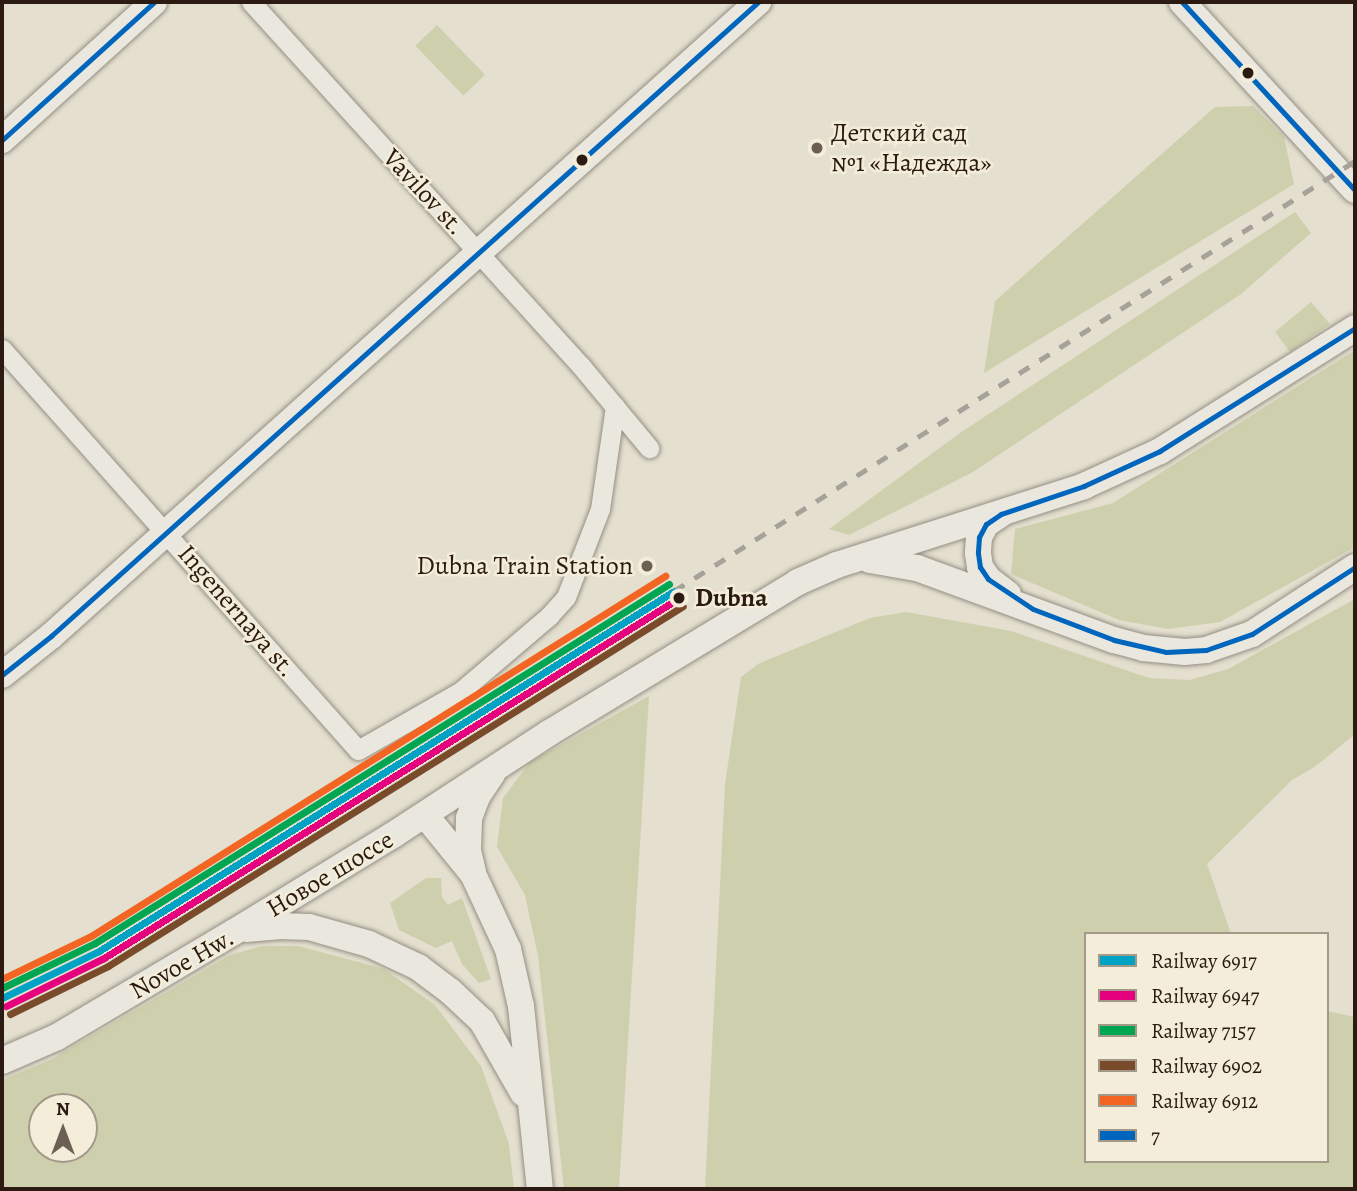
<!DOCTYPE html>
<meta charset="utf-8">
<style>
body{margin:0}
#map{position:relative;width:1357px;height:1191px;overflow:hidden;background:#e4dfce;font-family:Alegreya,serif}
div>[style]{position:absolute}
.green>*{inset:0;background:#ced0ad;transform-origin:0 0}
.roads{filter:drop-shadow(0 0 2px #948f84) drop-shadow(0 0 2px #948f84)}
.minor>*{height:19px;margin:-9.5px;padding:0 9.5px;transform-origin:9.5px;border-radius:9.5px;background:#eae7de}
.secondary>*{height:26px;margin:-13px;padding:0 13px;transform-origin:13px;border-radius:13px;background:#eae7de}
.rail>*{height:4.5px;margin-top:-2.25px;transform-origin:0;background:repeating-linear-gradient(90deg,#a6a29a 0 12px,transparent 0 24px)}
.bus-1>*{height:5px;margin:-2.5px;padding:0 2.5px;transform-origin:2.5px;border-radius:2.5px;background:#0065bd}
.rail-1>*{height:7px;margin:-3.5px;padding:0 3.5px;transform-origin:3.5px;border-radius:3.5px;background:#02a2c5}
.rail-2>*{height:7px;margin:-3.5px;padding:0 3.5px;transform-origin:3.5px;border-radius:3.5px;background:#e5007d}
.rail-3>*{height:7px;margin:-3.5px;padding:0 3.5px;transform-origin:3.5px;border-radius:3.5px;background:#00a651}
.rail-4>*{height:7px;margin:-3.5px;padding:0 3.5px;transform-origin:3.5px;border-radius:3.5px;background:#7a4b2a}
.rail-5>*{height:7px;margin:-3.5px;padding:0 3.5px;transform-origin:3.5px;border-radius:3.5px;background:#f26522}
.dots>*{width:19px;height:19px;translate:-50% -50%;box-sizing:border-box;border:4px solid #f3edd9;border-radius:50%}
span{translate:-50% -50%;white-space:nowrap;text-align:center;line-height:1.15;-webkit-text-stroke:5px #f3edd9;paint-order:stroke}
.poi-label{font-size:26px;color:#2c1b12}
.left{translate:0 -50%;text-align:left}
.right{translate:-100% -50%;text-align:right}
.street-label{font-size:26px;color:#2c1b12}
.stop-label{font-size:26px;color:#2c1b12;font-weight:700}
.frame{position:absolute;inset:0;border:4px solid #2c1b12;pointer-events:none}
.legend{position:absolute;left:1084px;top:932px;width:245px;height:231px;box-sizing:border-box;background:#f3edd9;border:2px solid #a39989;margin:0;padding:9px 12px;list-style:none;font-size:21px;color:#2c1b12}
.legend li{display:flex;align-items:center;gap:14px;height:35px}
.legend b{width:35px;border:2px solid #a39989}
.north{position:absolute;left:28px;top:1093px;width:70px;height:70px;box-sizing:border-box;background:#f3edd9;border:2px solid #a39989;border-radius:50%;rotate:0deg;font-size:19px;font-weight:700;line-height:28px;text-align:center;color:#2c1b12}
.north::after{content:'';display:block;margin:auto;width:24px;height:32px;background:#6c6054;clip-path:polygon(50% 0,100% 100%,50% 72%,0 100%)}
</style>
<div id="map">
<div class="green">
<i style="left:437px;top:25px;width:69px;height:30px;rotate:46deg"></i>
<i style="clip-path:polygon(1253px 106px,1284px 137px,1294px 184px,984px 373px,995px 301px,1215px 107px)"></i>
<i style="clip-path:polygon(1295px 212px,1311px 233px,1241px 294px,973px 472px,849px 535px,829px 529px,960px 433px)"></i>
<i style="clip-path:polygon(1311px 302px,1330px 324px,1290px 352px,1275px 332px)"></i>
<i style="clip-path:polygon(1355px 350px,1355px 547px,1220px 622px,1168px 629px,1119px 620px,1011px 574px,1015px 529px,1113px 503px)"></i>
<i style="clip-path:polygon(1355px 599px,1355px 734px,1316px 766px,1292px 780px,1207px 864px,1231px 934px,1086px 934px,1086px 1161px,1327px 1161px,1327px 1011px,1355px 1017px,1355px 1189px,705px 1189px,725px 784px,741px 677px,758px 664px,870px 618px,906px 612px,1011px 631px,1149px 678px,1190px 680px,1228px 669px)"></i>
<i style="clip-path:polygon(649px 696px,619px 1189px,564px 1189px,538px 956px,525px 895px,497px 847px,503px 798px,530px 762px)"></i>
<i style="clip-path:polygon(426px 878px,441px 878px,442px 897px,448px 905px,462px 898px,491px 979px,479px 983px,462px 964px,452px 941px,436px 948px,399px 930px,390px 903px)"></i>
<i style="clip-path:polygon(evenodd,262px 946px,299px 946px,384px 969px,435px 1005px,481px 1066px,509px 1144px,514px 1189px,2px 1189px,2px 1080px,50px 1060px,230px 955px,262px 946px,42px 1107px,84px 1107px,84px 1149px,42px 1149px,42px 1107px)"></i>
</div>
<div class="roads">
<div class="minor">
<i style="left:251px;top:2px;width:491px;rotate:47.8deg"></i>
<i style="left:581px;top:366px;width:107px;rotate:50.3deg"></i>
<i style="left:2px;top:349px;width:536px;rotate:48.4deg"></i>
<i style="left:358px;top:750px;width:119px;rotate:-29.8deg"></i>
<i style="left:461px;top:691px;width:116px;rotate:-40.4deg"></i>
<i style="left:549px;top:616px;width:25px;rotate:-48deg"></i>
<i style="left:566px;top:597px;width:94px;rotate:-68.9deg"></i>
<i style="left:600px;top:509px;width:104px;rotate:-81.7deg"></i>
</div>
<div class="secondary">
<i style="left:1182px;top:2px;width:255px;rotate:47.4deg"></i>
<i style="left:2px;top:140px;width:205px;rotate:-42.2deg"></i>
<i style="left:1001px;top:514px;width:18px;rotate:146deg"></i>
<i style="left:986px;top:524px;width:15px;rotate:118deg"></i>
<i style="left:979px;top:537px;width:16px;rotate:94deg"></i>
<i style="left:978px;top:553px;width:14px;rotate:82deg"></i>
<i style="left:980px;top:567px;width:14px;rotate:56deg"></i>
<i style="left:988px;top:579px;width:25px;rotate:37deg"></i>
<i style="left:870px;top:560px;width:48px;rotate:9.7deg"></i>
<i style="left:917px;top:568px;width:210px;rotate:20.1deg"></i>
<i style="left:1114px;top:640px;width:30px;rotate:15deg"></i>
<i style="left:1143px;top:648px;width:42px;rotate:5.4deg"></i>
<i style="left:1185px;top:652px;width:21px;rotate:-5deg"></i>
<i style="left:1206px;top:650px;width:49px;rotate:-19.2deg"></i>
<i style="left:1252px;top:634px;width:123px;rotate:-33deg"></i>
<i style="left:2px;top:675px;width:63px;rotate:-38.5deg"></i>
<i style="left:51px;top:636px;width:950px;rotate:-41.88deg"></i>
<i style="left:425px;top:815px;width:76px;rotate:50.9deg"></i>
<i style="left:473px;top:874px;width:83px;rotate:65deg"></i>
<i style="left:508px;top:949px;width:58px;rotate:77.2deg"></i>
<i style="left:521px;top:1006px;width:184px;rotate:84.1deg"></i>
<i style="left:473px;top:872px;width:23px;rotate:-103deg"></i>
<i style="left:468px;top:850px;width:32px;rotate:-88deg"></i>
<i style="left:469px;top:818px;width:25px;rotate:-69deg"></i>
<i style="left:478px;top:795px;width:25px;rotate:-56deg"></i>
<i style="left:246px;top:929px;width:32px;rotate:-5deg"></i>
<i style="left:278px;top:926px;width:31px;rotate:2deg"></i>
<i style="left:309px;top:927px;width:62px;rotate:15.8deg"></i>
<i style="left:369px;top:944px;width:54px;rotate:25.1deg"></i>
<i style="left:418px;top:967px;width:40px;rotate:37deg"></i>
<i style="left:450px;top:991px;width:44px;rotate:43.2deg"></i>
<i style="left:482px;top:1021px;width:83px;rotate:60.3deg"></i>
<i style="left:2px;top:1061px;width:60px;rotate:-23.6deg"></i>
<i style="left:57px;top:1037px;width:206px;rotate:-30.7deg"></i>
<i style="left:234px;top:932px;width:186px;rotate:-31.4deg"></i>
<i style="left:393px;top:835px;width:186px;rotate:-33.2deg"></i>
<i style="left:549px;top:733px;width:291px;rotate:-31.2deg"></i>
<i style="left:798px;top:582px;width:43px;rotate:-23.6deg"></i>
<i style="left:837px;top:565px;width:259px;rotate:-17.7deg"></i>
<i style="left:1084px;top:486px;width:84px;rotate:-24.7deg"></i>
<i style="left:1160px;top:451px;width:231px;rotate:-32.2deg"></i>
</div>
</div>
<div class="rail">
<i style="left:674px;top:591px;width:805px;rotate:-32.27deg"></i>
</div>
<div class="bus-1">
<i style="left:1182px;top:2px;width:255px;rotate:47.4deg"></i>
<i style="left:2px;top:140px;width:205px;rotate:-42.2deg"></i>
<i style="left:1355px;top:328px;width:231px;rotate:147.8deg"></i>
<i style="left:1160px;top:451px;width:84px;rotate:155.3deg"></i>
<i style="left:1084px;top:486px;width:88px;rotate:161.4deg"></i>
<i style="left:1001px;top:514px;width:18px;rotate:146deg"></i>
<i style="left:986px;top:524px;width:15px;rotate:118deg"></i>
<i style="left:979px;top:537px;width:16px;rotate:94deg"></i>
<i style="left:978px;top:553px;width:14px;rotate:82deg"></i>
<i style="left:980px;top:567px;width:14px;rotate:56deg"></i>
<i style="left:988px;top:579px;width:54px;rotate:33.7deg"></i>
<i style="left:1033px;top:609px;width:87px;rotate:20.9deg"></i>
<i style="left:1114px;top:640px;width:53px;rotate:13deg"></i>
<i style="left:1166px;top:652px;width:40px;rotate:-2.9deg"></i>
<i style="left:1206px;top:650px;width:49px;rotate:-19.2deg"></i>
<i style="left:1252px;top:634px;width:123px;rotate:-33deg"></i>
<i style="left:2px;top:675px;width:63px;rotate:-38.5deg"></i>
<i style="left:51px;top:636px;width:950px;rotate:-41.88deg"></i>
</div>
<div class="rail-1">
<i style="left:2px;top:998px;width:108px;rotate:-25.9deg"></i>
<i style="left:99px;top:951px;width:678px;rotate:-32.05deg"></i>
</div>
<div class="rail-2">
<i style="left:6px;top:1006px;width:109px;rotate:-26.1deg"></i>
<i style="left:104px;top:958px;width:678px;rotate:-32.05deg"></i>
</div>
<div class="rail-3">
<i style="left:2px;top:988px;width:103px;rotate:-25.8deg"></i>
<i style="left:95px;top:943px;width:677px;rotate:-32.02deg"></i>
</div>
<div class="rail-4">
<i style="left:10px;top:1014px;width:109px;rotate:-26.1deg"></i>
<i style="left:108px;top:966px;width:678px;rotate:-32.05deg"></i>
</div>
<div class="rail-5">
<i style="left:2px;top:979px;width:99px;rotate:-25.8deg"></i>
<i style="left:91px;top:936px;width:678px;rotate:-32.1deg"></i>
</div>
<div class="dots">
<i style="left:1248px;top:73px;background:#2c1b12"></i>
<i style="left:817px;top:148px;background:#6c6054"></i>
<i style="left:582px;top:160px;background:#2c1b12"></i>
<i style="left:647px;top:566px;background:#6c6054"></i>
<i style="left:679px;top:598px;background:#2c1b12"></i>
</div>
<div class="poi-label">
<span class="left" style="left:831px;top:148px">Детский сад<br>№1 «Надежда»</span>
<span class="right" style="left:633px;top:566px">Dubna Train Station</span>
</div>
<div class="street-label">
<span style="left:424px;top:192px;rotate:47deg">Vavilov st.</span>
<span style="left:237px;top:611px;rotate:49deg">Ingenernaya st.</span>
<span style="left:330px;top:874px;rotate:-31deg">Новое шоссе</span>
<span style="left:182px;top:964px;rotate:-30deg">Novoe Hw.</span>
</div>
<div class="stop-label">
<span class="left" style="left:695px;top:598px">Dubna</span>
</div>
<div class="frame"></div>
<ul class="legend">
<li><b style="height:9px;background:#02a2c5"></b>Railway 6917</li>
<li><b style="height:9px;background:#e5007d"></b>Railway 6947</li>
<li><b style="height:9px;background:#00a651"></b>Railway 7157</li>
<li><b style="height:9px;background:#7a4b2a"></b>Railway 6902</li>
<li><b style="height:9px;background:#f26522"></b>Railway 6912</li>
<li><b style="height:9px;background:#0065bd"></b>7</li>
</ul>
<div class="north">N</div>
</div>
